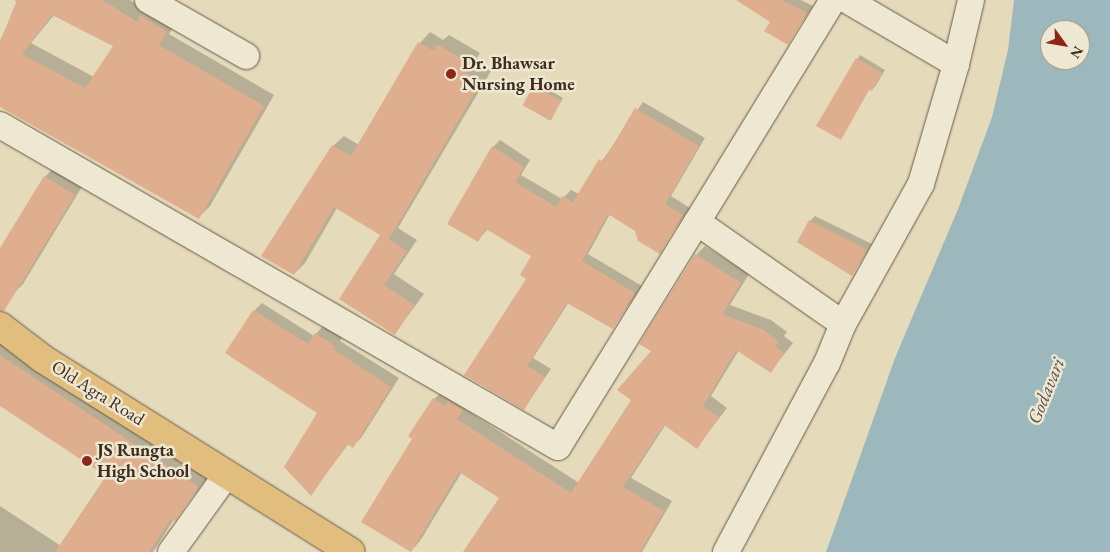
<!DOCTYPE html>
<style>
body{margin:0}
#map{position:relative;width:1110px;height:552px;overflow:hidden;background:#e5dbbb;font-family:"EB Garamond",serif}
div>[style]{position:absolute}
.water>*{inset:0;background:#9cb8bc}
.shadow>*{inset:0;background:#0003;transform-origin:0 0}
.building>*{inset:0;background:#dfae8e;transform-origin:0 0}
.roads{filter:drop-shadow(0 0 1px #685846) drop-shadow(0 0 1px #685846)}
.minor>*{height:26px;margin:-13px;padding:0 13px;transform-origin:13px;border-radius:13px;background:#eee8d3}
.trunk>*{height:28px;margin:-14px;padding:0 14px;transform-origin:14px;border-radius:14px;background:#e2be7e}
.dots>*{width:14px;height:14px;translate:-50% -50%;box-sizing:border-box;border:2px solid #eee8d3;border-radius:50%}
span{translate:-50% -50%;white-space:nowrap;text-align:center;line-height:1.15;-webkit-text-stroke:5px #eee8d3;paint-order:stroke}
.poi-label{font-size:18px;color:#3f2d1f;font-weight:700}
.left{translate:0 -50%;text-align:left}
.street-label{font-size:18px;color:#3f2d1f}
.water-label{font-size:19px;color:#565046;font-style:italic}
.north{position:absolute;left:1040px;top:20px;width:50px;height:50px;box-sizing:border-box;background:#eee8d3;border:1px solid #a89d8b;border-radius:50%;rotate:122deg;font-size:14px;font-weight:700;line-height:20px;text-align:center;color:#3f2d1f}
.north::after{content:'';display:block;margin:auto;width:18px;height:22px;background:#8f2418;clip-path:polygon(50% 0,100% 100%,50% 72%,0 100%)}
</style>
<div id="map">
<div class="water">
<i style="clip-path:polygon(evenodd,1014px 0,1110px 0,1110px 552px,826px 552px,895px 358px,958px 209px,992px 117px,1008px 50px,1014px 0,1050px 30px,1080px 30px,1080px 60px,1050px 60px,1050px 30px)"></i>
</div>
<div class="shadow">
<i style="clip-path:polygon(evenodd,14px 0,130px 0,146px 11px,177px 21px,169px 34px,274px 95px,210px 206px,199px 217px,0 106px,0 41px,18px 2px,14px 0,54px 15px,114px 46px,94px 77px,31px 43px,54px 15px)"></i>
<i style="clip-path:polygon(738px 0,801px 0,813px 6px,787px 44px,772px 21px)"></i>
<i style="clip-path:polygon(430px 32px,443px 40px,449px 35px,480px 53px,475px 61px,491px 71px,398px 228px,417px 240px,394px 274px,424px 294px,395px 333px,341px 298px,382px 235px,337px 208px,305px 263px,294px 274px,333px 146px,344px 136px,359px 145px,420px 43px)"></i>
<i style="clip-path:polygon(860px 55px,885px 70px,875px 87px,869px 89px,841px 138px,817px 125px)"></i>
<i style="left:537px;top:83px;width:30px;height:26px;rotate:30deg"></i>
<i style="clip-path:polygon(643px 102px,705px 138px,671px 196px,690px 208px,659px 252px,636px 230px,610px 214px,588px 254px,642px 286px,613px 328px,569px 302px,533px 358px,551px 369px,524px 408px,528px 279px,532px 255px,488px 229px,478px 240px,493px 147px,500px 140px,530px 160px,521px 175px,562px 199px,571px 190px,579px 194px)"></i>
<i style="clip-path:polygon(54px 167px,83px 185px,23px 284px,13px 294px,0 286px,0 250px,45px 177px)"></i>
<i style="clip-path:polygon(815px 216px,872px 244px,852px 275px,810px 221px)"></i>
<i style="clip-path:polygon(705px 246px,749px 274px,730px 305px,771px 320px,787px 332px,784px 336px,793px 343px,771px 371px,739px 350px,711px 396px,727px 408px,697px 447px,666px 424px,631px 478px,672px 501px,642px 552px,465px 552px,500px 497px,462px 472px,420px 541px,411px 551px,413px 438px,434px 399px,444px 390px,472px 400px,465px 409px,579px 483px,633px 400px,696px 255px)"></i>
<i style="clip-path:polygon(262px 303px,314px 336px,324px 325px,342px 338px,340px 341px,399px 378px,361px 438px,353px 446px,349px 443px,311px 494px,319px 412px,254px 311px)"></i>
<i style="clip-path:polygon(0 336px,210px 475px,174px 519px,153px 552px,0 552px,0 506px,61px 546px,108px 475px,0 404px)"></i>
</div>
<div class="building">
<i style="clip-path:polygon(evenodd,17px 0,103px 0,137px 22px,140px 15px,167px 32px,159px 45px,264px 106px,199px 219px,0 107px,0 42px,17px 0,52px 15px,113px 46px,85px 88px,22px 54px,52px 15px)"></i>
<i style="clip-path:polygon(736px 0,782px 0,807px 13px,788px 45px,764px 31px,770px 22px)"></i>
<i style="clip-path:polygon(418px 42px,434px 51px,437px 44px,470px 64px,465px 72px,481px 82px,389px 239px,407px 251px,384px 285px,414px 305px,395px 335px,339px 299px,380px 235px,334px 207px,294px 275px,261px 256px,332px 145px,351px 156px)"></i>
<i style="clip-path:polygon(856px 58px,882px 73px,872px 91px,869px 90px,841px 140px,816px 126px)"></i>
<i style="left:533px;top:86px;width:32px;height:22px;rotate:28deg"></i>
<i style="clip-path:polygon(635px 108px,699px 146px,665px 204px,683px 215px,660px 254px,638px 241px,635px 231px,608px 214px,582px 261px,635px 293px,613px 329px,567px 303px,527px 366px,545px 377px,524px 410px,464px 375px,526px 279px,520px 275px,531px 256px,486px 229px,478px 242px,447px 224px,492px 146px,524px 167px,515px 182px,556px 207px,562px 196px,573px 202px,599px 159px,603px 162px)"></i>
<i style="clip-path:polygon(44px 176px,75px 195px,4px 311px,0 311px,0 248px)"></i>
<i style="clip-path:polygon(809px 220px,867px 250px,852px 276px,797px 242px)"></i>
<i style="clip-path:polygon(695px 254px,741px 283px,722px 314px,762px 329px,779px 342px,775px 346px,784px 353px,771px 373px,736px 350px,703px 406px,719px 417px,697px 449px,664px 425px,623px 487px,664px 511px,640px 552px,463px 552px,499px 498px,459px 472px,411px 552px,361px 522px,412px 439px,408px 436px,433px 398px,445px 406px,448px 401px,463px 410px,457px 419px,571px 493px,631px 400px,617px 390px,651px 351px,639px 344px)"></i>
<i style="clip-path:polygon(253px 310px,308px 344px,315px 333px,335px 346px,333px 349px,391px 387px,353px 448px,347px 444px,311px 496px,284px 467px,317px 413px,225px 353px)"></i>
<i style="clip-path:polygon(0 355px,199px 487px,175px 521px,171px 519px,149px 552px,55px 552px,106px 476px,0 406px)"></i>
</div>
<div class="roads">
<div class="minor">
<i style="left:148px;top:0;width:113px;rotate:29.7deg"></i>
<i style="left:833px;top:0;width:260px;rotate:121.5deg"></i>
<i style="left:697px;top:222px;width:178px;rotate:34.9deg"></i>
<i style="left:956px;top:64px;width:66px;rotate:-76.8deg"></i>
<i style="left:0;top:125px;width:644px;rotate:29.99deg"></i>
<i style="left:558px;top:447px;width:264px;rotate:-58.3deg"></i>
<i style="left:171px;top:552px;width:96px;rotate:-54.3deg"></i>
<i style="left:726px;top:552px;width:214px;rotate:-61.9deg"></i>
<i style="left:827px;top:363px;width:42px;rotate:-67.7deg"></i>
<i style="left:843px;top:324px;width:160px;rotate:-60.9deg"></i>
<i style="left:921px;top:184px;width:125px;rotate:-73.7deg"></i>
<i style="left:956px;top:64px;width:126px;rotate:-149.6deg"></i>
</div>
<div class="trunk">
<i style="left:0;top:326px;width:54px;rotate:37.5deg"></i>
<i style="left:43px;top:359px;width:363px;rotate:32.1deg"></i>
</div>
</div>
<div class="dots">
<i style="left:451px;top:74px;background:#8f2418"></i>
<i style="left:87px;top:461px;background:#8f2418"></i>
</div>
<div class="poi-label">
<span class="left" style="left:462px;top:74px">Dr. Bhawsar<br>Nursing Home</span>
<span class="left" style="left:97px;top:461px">JS Rungta<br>High School</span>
</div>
<div class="street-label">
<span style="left:98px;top:393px;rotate:32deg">Old Agra Road</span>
</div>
<div class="water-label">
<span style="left:1046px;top:391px;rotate:-68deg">Godavari</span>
</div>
<div class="north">N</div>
</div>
